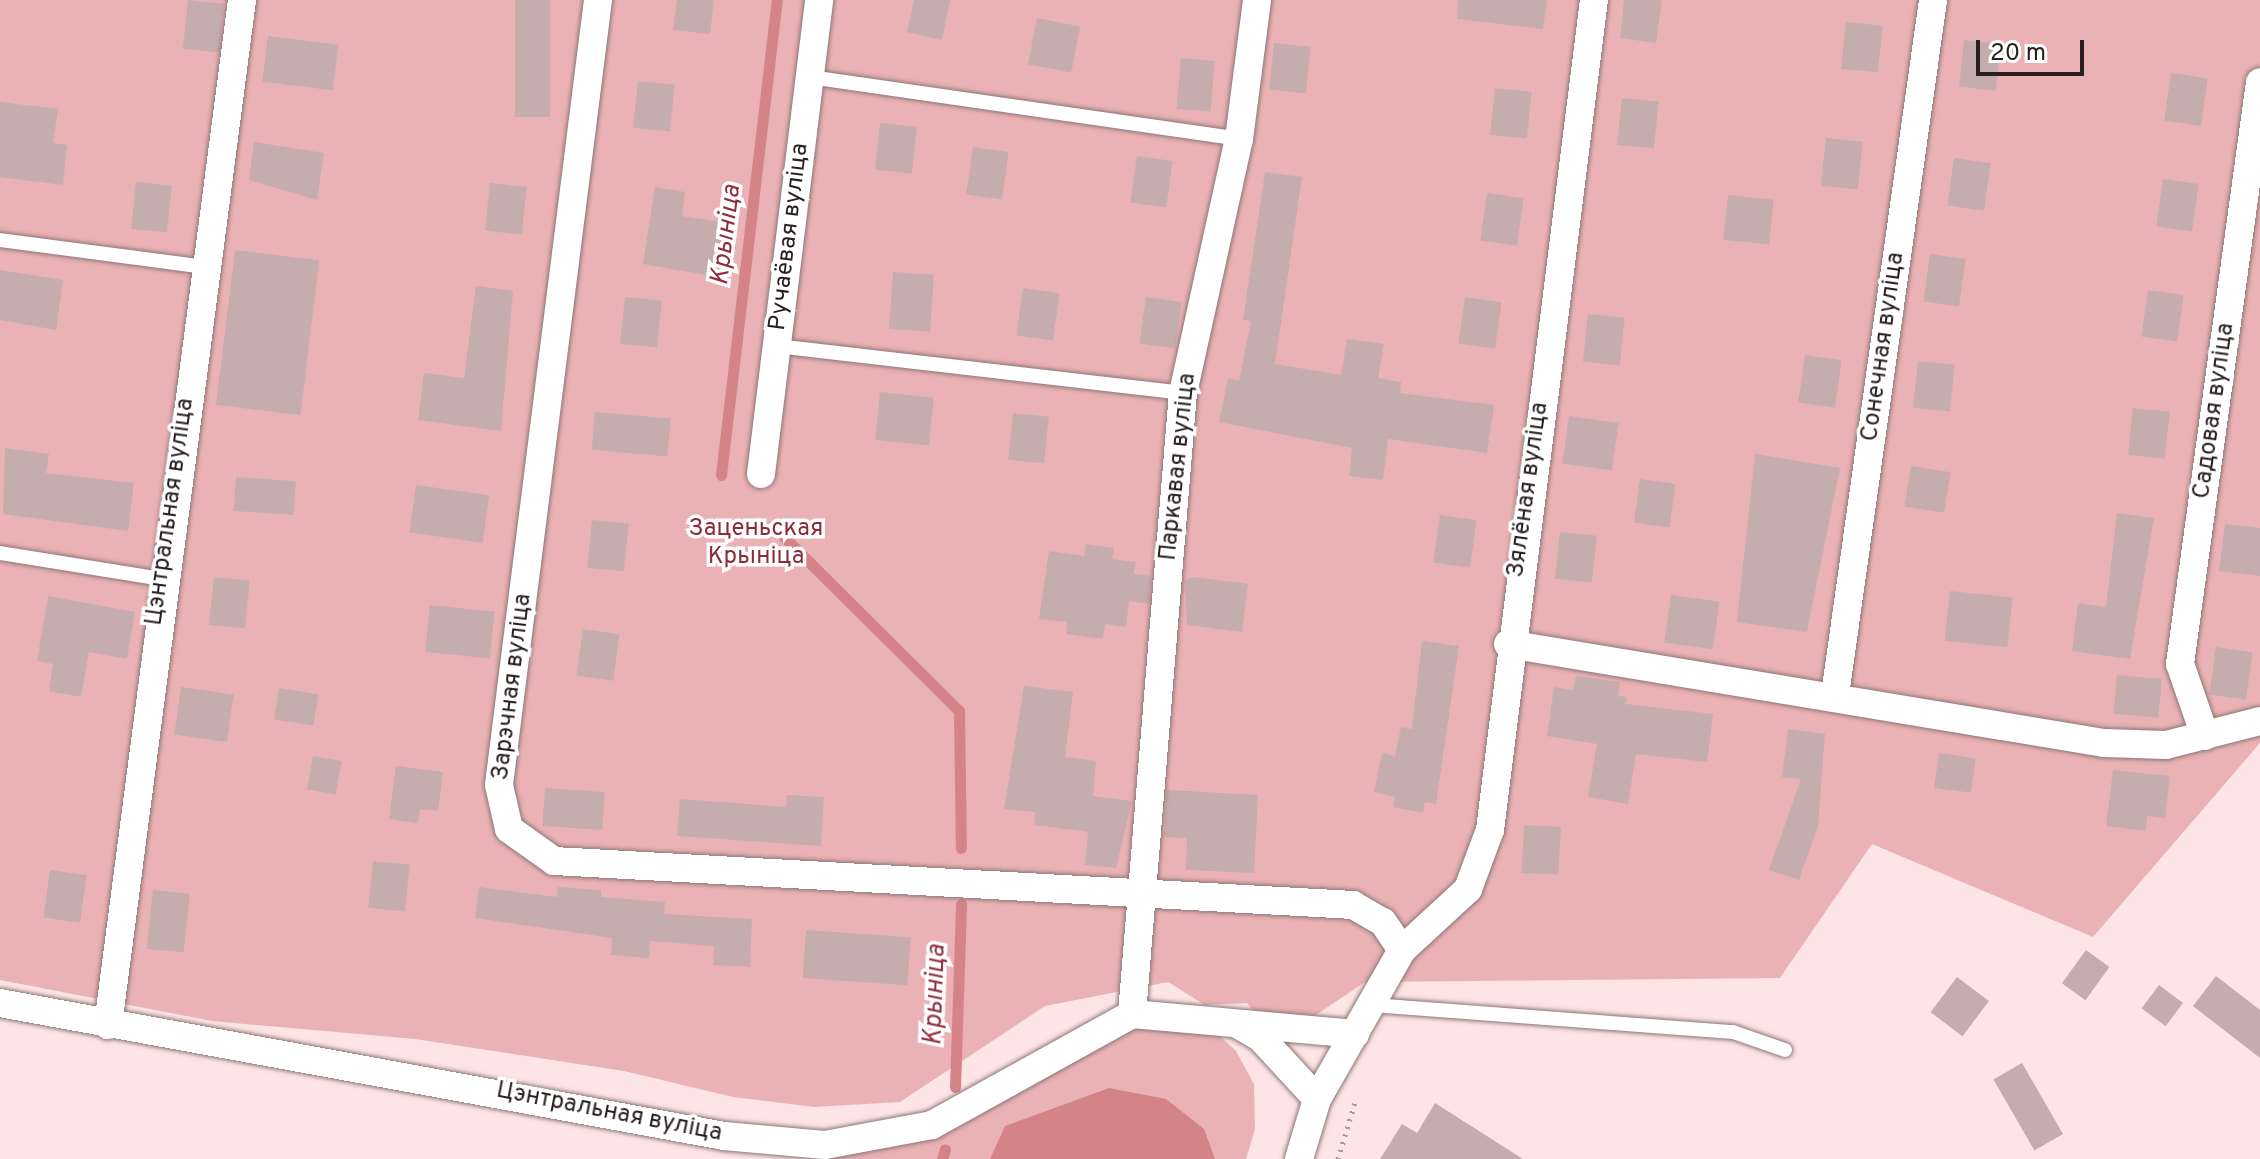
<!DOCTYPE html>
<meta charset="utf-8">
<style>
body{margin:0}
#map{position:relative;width:2260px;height:1159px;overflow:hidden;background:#fde4e5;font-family:Overpass,sans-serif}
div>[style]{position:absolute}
.green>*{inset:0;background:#ebb2b5}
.water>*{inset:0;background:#d48489}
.stream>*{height:11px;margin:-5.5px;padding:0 5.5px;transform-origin:5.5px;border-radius:5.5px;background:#d48489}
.building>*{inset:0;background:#c5adae;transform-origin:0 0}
.path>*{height:5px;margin-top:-2.5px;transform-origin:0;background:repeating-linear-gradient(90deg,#aa9797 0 2px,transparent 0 8px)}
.roads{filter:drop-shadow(0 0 2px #8c7676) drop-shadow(0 0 2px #8c7676)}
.service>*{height:14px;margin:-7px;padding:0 7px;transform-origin:7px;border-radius:7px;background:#fff}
.minor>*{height:28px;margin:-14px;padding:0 14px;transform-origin:14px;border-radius:14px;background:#fff}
span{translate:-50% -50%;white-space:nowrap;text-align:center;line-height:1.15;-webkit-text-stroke:7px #fff;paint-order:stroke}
.street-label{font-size:24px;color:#281f1f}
.park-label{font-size:24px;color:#8b2b39}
.water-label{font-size:26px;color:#8e2e3c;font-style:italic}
.scale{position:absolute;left:1976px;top:40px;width:108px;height:36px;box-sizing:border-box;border:4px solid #281f1f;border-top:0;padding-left:10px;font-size:24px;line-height:28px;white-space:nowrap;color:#281f1f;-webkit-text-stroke:6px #fff;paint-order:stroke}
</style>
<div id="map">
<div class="green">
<i style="clip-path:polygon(0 0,2260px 0,2260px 743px,2093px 937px,1872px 844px,1780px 978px,1365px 982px,1307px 1021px,1261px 1019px,1247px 1003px,1205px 1005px,1168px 982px,1045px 1006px,900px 1102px,814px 1107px,733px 1097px,624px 1071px,415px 1039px,212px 1021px,0 980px)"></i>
<i style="clip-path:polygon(1132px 1014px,1200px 1018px,1236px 1051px,1254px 1084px,1255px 1129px,1246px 1159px,821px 1159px,825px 1145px,883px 1140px)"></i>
</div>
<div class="water">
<i style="clip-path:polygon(1109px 1088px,1166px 1099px,1204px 1129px,1215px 1159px,990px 1159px,1005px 1126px)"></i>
</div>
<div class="stream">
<i style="left:721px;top:475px;width:478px;rotate:-83.3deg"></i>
<i style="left:784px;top:537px;width:247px;rotate:44.8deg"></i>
<i style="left:959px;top:711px;width:137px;rotate:89.2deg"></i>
<i style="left:955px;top:1087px;width:183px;rotate:-88.1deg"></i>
<i style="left:942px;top:1159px;width:10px;rotate:-73deg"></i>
</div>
<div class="building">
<i style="left:188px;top:0;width:36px;height:49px;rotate:6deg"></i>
<i style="left:515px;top:0;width:35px;height:117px"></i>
<i style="clip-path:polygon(677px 0,714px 0,710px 34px,673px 30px)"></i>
<i style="clip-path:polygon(914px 0,950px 0,942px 40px,907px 32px)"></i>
<i style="clip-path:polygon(1458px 0,1547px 0,1543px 29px,1457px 19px)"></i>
<i style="clip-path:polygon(1624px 0,1662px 0,1656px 43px,1620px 38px)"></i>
<i style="left:1037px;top:18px;width:44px;height:47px;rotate:11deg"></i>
<i style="left:1846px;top:22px;width:37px;height:47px;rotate:6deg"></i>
<i style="left:268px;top:36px;width:71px;height:46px;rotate:7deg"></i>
<i style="left:1964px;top:40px;width:37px;height:47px;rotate:6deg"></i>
<i style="left:1274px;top:43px;width:37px;height:47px;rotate:6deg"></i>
<i style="left:1181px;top:58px;width:34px;height:51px;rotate:5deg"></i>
<i style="left:2171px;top:73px;width:37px;height:48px;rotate:8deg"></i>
<i style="left:638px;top:81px;width:37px;height:47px;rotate:6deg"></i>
<i style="left:1495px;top:88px;width:37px;height:47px;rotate:6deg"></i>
<i style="left:1622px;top:98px;width:37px;height:47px;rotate:6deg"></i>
<i style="clip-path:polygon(0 102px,58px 109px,53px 143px,67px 145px,63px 185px,0 177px)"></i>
<i style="left:880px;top:123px;width:37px;height:47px;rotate:6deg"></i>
<i style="left:1826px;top:138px;width:37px;height:48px;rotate:6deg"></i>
<i style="clip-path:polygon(254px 142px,324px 153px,317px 200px,249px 180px)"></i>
<i style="left:973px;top:147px;width:36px;height:48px;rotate:8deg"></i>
<i style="left:1137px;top:156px;width:36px;height:47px;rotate:8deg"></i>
<i style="left:1954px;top:158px;width:37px;height:48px;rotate:8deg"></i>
<i style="clip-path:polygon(1265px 172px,1302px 177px,1275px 364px,1341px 375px,1347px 339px,1384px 344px,1378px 378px,1401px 382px,1400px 393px,1494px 405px,1487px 453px,1388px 439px,1383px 480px,1349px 476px,1352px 448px,1219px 422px,1228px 378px,1239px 381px,1251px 321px,1243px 320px)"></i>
<i style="left:2163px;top:179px;width:36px;height:48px;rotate:8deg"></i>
<i style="left:136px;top:182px;width:36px;height:47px;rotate:6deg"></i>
<i style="left:490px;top:183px;width:37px;height:48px;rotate:6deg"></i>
<i style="clip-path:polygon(655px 187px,685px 192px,682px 216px,726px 223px,718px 277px,643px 264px)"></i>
<i style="left:1487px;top:193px;width:37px;height:48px;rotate:8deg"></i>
<i style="left:1728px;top:195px;width:46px;height:45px;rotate:6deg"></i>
<i style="left:235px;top:250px;width:85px;height:156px;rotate:7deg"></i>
<i style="left:1930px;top:254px;width:36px;height:48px;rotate:8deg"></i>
<i style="clip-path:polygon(0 270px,63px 280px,56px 330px,0 320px)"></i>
<i style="left:893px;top:272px;width:41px;height:57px;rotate:4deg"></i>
<i style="clip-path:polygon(476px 286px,513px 291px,501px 431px,418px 420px,424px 373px,464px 378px)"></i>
<i style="left:1023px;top:288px;width:37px;height:48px;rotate:8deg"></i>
<i style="left:2148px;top:290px;width:36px;height:47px;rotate:8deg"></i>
<i style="left:625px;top:297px;width:37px;height:47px;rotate:6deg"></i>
<i style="left:1146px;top:297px;width:36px;height:47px;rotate:8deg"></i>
<i style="left:1465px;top:297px;width:37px;height:47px;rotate:8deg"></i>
<i style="left:1588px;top:314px;width:37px;height:48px;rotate:6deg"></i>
<i style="left:1805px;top:355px;width:37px;height:48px;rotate:8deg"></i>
<i style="left:1918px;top:361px;width:37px;height:47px;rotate:6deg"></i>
<i style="left:880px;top:392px;width:54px;height:48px;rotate:6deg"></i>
<i style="left:2133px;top:408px;width:37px;height:47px;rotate:6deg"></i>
<i style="left:595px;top:412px;width:76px;height:38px;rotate:5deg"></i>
<i style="left:1013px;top:413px;width:36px;height:47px;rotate:6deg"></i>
<i style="left:1569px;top:416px;width:50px;height:48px;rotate:8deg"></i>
<i style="clip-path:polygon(5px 448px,49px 454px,46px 473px,134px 483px,128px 531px,3px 514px)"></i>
<i style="clip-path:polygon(1755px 454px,1840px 468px,1807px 632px,1737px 622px)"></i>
<i style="left:1911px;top:466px;width:40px;height:41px;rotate:9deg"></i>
<i style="left:236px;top:477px;width:60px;height:34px;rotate:4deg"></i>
<i style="left:1640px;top:479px;width:36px;height:44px;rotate:8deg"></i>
<i style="left:416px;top:485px;width:74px;height:48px;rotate:8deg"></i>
<i style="clip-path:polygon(2117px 513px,2154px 518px,2130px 659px,2072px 651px,2078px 603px,2106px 607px)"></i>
<i style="left:1440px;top:515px;width:37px;height:48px;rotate:8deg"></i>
<i style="left:592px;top:520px;width:37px;height:48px;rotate:6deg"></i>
<i style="clip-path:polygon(2225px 524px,2260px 528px,2260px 576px,2219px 571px)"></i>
<i style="left:1560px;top:532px;width:37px;height:47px;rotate:6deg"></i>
<i style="clip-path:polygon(1086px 544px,1114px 548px,1112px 559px,1136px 562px,1134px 574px,1151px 576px,1149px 604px,1129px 601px,1126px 627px,1105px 624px,1103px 639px,1066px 634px,1067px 622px,1039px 619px,1049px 551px,1084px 556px)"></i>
<i style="left:214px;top:577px;width:36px;height:48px;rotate:6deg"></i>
<i style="clip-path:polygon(1193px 577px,1248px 584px,1242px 632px,1187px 625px,1185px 581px)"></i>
<i style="left:1950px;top:591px;width:63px;height:50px;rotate:6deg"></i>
<i style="left:1671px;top:595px;width:49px;height:48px;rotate:8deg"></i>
<i style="clip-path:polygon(48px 596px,135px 612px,127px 659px,89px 652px,81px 697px,49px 691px,53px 664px,37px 661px)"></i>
<i style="left:430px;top:605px;width:65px;height:47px;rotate:6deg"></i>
<i style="left:583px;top:629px;width:37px;height:47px;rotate:8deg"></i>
<i style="clip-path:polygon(1422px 641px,1459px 646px,1436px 804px,1425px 802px,1423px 813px,1393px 807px,1395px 797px,1374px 792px,1382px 753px,1395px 756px,1401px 727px,1412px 729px)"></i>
<i style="left:2216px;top:647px;width:37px;height:48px;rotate:8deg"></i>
<i style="left:2117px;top:675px;width:45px;height:39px;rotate:5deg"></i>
<i style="clip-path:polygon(1576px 676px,1620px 682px,1618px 696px,1627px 697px,1626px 704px,1713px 714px,1707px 762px,1636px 754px,1628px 804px,1588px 797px,1597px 744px,1547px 736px,1554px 687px,1573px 690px)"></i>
<i style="clip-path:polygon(1024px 686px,1073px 692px,1065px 757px,1096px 761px,1093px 796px,1132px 801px,1116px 868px,1085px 865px,1088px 832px,1034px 825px,1035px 812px,1004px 809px)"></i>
<i style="left:181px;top:687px;width:53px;height:48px;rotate:8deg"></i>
<i style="left:279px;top:688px;width:40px;height:32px;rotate:9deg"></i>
<i style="clip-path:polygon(1788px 729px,1825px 734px,1818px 826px,1799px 880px,1769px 870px,1801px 779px,1782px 777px)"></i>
<i style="left:1939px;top:753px;width:37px;height:35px;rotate:8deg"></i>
<i style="left:313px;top:756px;width:29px;height:34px;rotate:10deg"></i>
<i style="clip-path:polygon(396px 766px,443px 772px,438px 811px,420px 809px,418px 823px,389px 819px)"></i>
<i style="clip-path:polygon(2113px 770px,2170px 776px,2165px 818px,2147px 816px,2146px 831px,2106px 826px)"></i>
<i style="left:545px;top:788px;width:60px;height:38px;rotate:4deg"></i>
<i style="clip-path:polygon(1167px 790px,1258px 795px,1254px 873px,1186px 870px,1187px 838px,1164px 837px)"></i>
<i style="clip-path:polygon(787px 795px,824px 797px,821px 846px,677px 836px,680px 799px,786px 807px)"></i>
<i style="left:1524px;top:825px;width:37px;height:48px;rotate:3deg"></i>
<i style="left:373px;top:861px;width:37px;height:47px;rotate:6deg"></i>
<i style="left:50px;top:870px;width:37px;height:48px;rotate:8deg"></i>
<i style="clip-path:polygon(479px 887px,557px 897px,558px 887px,601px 890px,601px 897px,665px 902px,664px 914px,752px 919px,750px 967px,713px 965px,714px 946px,650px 941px,649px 958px,611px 955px,612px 938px,475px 918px)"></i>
<i style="left:153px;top:890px;width:37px;height:59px;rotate:6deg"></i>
<i style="left:806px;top:930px;width:105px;height:48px;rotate:4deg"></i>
<i style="left:2086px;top:950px;width:29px;height:41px;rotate:36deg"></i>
<i style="clip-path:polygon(2216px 976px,2260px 1010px,2260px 1058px,2193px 1006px)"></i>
<i style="left:1957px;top:977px;width:40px;height:44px;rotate:37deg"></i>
<i style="left:2159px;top:985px;width:30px;height:29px;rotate:37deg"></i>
<i style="left:2022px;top:1063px;width:82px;height:33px;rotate:60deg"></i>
<i style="clip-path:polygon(1435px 1103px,1523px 1159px,1380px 1159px,1402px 1124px,1417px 1133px)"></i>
</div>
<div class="path">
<i style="left:1338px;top:1159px;width:59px;rotate:-73.4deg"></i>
</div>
<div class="roads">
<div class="service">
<i style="left:810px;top:77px;width:433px;rotate:8.2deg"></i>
<i style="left:0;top:240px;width:206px;rotate:7.5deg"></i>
<i style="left:777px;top:346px;width:409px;rotate:6.6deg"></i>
<i style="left:0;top:553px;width:164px;rotate:9.1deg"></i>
<i style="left:1372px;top:1005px;width:362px;rotate:4.3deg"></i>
<i style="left:1733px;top:1032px;width:55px;rotate:19.1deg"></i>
</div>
<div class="minor">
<i style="left:598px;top:0;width:791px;rotate:97.19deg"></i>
<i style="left:499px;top:785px;width:45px;rotate:77.2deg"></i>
<i style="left:509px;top:829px;width:55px;rotate:35.4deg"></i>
<i style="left:554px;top:861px;width:800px;rotate:3.15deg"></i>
<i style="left:1353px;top:905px;width:34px;rotate:30deg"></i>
<i style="left:1383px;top:922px;width:34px;rotate:56deg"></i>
<i style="left:761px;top:474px;width:478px;rotate:-83deg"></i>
<i style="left:1508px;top:644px;width:604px;rotate:9.43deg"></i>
<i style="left:2104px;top:743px;width:62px;rotate:1.8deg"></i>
<i style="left:2166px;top:745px;width:97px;rotate:-14.3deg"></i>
<i style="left:1835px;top:695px;width:702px;rotate:-81.97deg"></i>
<i style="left:2205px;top:736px;width:76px;rotate:-109.1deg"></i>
<i style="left:2180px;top:664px;width:587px;rotate:-82.17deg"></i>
<i style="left:0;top:1003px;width:736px;rotate:10.41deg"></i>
<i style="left:724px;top:1136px;width:101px;rotate:5.1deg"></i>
<i style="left:825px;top:1145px;width:109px;rotate:-10.6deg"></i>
<i style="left:932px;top:1125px;width:229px;rotate:-29deg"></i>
<i style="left:1132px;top:1014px;width:224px;rotate:5.1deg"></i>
<i style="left:1132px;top:1014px;width:623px;rotate:-85.31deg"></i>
<i style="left:1183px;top:393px;width:260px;rotate:-77.6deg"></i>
<i style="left:1239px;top:139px;width:140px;rotate:-82.6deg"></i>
<i style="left:1237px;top:1024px;width:28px;rotate:30deg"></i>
<i style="left:1261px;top:1038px;width:83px;rotate:47.4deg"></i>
<i style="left:108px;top:1025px;width:1034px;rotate:-82.55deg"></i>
<i style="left:1299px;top:1159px;width:63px;rotate:-73.3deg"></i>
<i style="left:1317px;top:1099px;width:172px;rotate:-60.3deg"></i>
<i style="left:1402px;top:950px;width:90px;rotate:-42.7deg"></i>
<i style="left:1468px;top:889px;width:63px;rotate:-69.6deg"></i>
<i style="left:1490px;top:830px;width:836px;rotate:-82.86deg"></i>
</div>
</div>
<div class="street-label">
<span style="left:790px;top:237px;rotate:-83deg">Ручаёвая вуліца</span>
<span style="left:1884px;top:347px;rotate:-82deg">Сонечная вуліца</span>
<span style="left:2215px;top:411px;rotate:-82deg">Садовая вуліца</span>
<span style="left:1179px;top:467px;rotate:-84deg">Паркавая вуліца</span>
<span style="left:1529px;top:490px;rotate:-82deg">Зялёная вуліца</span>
<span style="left:171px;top:512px;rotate:-82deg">Цэнтральная вуліца</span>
<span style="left:513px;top:687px;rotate:-83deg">Зарэчная вуліца</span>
<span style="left:609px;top:1113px;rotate:11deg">Цэнтральная вуліца</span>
</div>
<div class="park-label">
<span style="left:756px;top:544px">Заценьская<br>Крыніца</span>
</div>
<div class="water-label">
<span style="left:727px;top:235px;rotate:-83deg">Крыніца</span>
<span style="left:936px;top:995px;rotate:-88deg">Крыніца</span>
</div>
<div class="scale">20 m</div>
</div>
